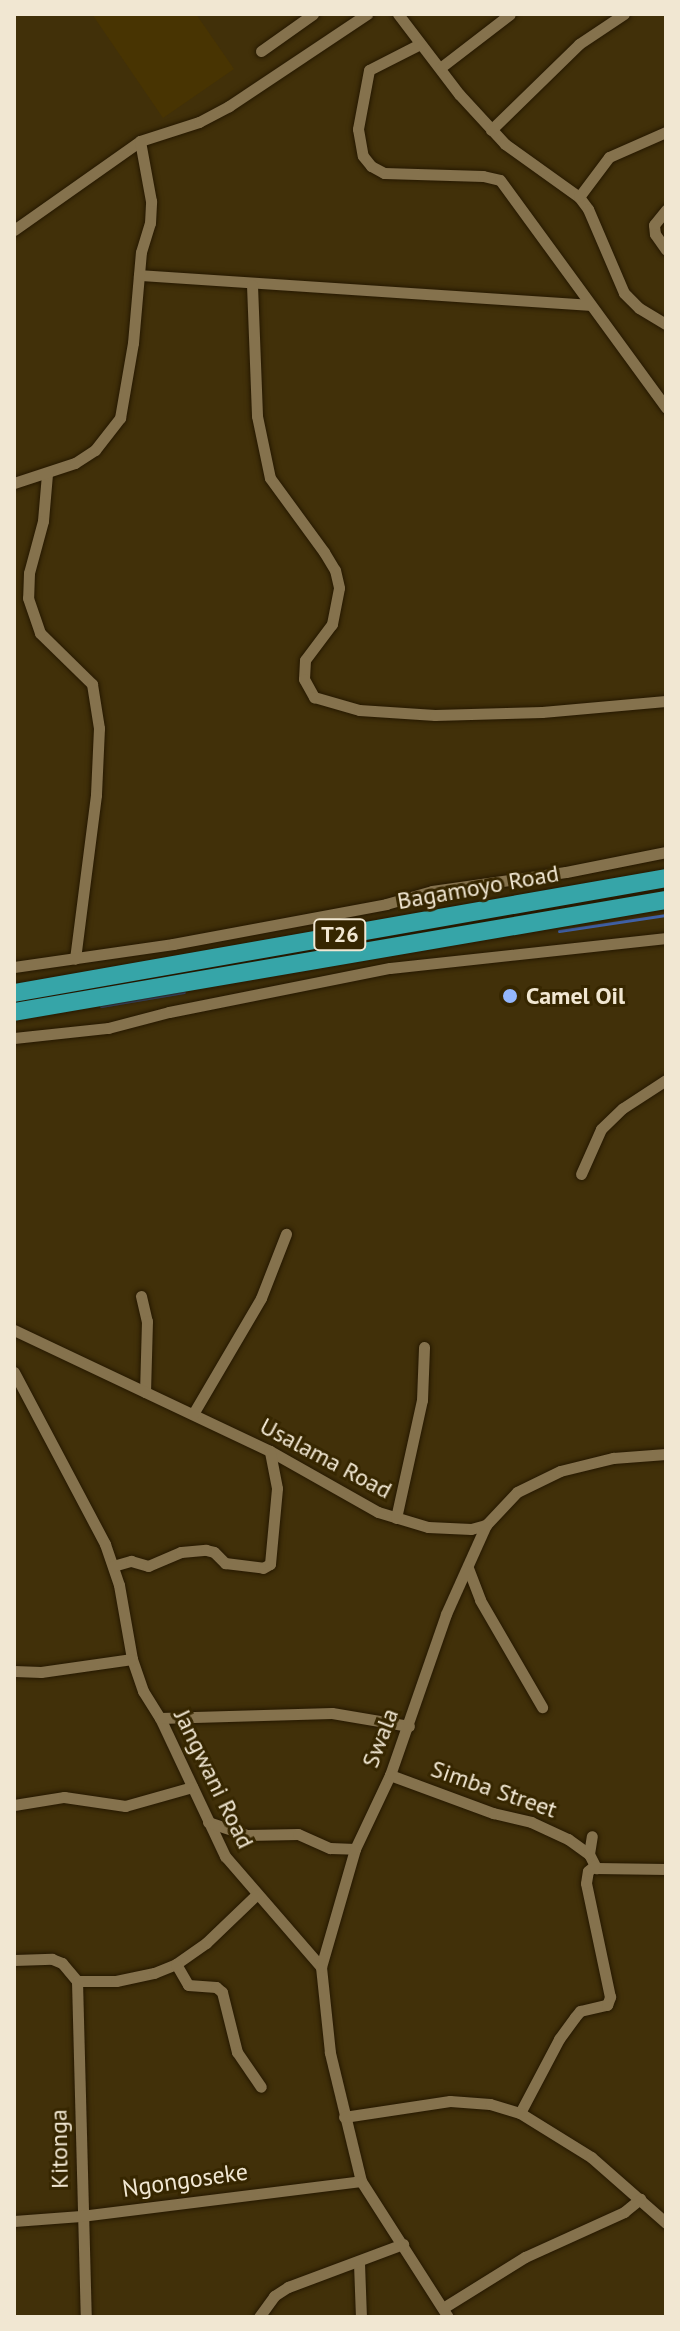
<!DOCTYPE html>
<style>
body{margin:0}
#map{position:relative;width:680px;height:2331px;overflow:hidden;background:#413009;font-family:"PT Sans",sans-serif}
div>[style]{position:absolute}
.built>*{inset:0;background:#483402}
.stream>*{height:3px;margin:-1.5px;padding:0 1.5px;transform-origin:1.5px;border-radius:1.5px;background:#4163ab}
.roads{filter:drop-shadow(0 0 2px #251800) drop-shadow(0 0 2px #251800)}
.minor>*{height:11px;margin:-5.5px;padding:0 5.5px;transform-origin:5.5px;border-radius:5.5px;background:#85724d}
.trunk>*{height:18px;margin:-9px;padding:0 9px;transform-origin:9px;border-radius:9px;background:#36a5a8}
.dots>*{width:22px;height:22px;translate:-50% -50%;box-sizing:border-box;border:4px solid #362600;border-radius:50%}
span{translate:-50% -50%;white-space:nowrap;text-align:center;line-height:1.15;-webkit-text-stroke:6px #362600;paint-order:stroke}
.shield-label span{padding:2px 6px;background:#362600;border:2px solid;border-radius:6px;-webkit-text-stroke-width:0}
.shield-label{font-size:22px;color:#f1e7d2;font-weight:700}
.street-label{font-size:24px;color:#f1e7d2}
.poi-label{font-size:24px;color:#f1e7d2;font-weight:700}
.left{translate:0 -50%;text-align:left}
.frame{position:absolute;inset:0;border:16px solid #f1e7d2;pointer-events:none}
</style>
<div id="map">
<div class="built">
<i style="clip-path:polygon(92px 14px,196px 14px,234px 69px,163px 118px)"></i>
</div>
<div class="stream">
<i style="left:559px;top:931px;width:108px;rotate:-8.5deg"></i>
<i style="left:101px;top:1006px;width:84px;rotate:-9.6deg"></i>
</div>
<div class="roads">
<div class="minor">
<i style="left:398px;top:14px;width:101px;rotate:52.7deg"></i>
<i style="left:459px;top:94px;width:68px;rotate:47.4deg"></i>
<i style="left:505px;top:144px;width:91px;rotate:35.6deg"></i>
<i style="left:579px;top:197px;width:15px;rotate:53deg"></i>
<i style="left:588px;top:209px;width:91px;rotate:66.8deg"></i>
<i style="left:624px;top:293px;width:21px;rotate:45deg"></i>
<i style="left:639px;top:308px;width:31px;rotate:31deg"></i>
<i style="left:420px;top:44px;width:57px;rotate:153deg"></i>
<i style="left:369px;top:70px;width:60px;rotate:100.6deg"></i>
<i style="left:358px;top:129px;width:27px;rotate:80deg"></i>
<i style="left:363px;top:156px;width:13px;rotate:51deg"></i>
<i style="left:371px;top:166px;width:15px;rotate:28deg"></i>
<i style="left:384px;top:173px;width:99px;rotate:1.7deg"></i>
<i style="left:483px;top:176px;width:17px;rotate:13deg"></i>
<i style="left:500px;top:180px;width:282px;rotate:53.9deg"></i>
<i style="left:261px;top:51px;width:64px;rotate:-35.4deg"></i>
<i style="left:440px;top:68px;width:88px;rotate:-37.6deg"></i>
<i style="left:491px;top:130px;width:123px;rotate:-44.3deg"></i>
<i style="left:579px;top:44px;width:54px;rotate:-33.7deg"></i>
<i style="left:579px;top:197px;width:50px;rotate:-53.1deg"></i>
<i style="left:609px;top:157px;width:62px;rotate:-23.7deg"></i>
<i style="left:666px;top:210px;width:19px;rotate:129deg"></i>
<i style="left:654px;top:225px;width:9px;rotate:84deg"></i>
<i style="left:655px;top:234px;width:19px;rotate:55deg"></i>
<i style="left:14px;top:230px;width:154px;rotate:-35.2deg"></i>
<i style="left:140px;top:141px;width:62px;rotate:-17.9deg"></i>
<i style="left:199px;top:122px;width:34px;rotate:-28deg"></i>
<i style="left:229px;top:106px;width:166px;rotate:-33.7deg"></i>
<i style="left:139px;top:275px;width:452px;rotate:3.8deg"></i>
<i style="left:252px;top:285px;width:131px;rotate:87.8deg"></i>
<i style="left:257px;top:416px;width:63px;rotate:78.2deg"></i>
<i style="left:270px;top:478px;width:92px;rotate:53.9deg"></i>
<i style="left:324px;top:552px;width:21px;rotate:59deg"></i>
<i style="left:335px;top:570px;width:18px;rotate:77deg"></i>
<i style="left:339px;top:588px;width:37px;rotate:101deg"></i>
<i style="left:332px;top:624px;width:45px;rotate:126.9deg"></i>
<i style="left:305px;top:660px;width:19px;rotate:93deg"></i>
<i style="left:304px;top:679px;width:21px;rotate:61deg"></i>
<i style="left:314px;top:697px;width:47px;rotate:16.1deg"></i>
<i style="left:359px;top:710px;width:76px;rotate:3.8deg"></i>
<i style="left:435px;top:715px;width:107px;rotate:-1.6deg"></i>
<i style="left:542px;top:712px;width:124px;rotate:-5.1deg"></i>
<i style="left:47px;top:474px;width:47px;rotate:94.9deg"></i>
<i style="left:43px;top:521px;width:54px;rotate:105.1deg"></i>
<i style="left:29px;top:573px;width:25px;rotate:92deg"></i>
<i style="left:28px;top:598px;width:37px;rotate:71deg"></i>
<i style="left:40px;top:633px;width:73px;rotate:44.4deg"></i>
<i style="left:92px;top:684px;width:45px;rotate:81deg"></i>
<i style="left:99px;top:728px;width:67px;rotate:92.6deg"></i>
<i style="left:96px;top:795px;width:165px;rotate:97.3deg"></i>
<i style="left:14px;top:483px;width:64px;rotate:-18.2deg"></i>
<i style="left:75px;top:463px;width:24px;rotate:-33deg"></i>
<i style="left:95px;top:450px;width:41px;rotate:-52deg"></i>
<i style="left:120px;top:418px;width:76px;rotate:-80.2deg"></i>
<i style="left:133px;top:343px;width:91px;rotate:-85deg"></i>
<i style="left:141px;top:252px;width:30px;rotate:-73deg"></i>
<i style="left:150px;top:223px;width:22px;rotate:-87deg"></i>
<i style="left:151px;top:201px;width:61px;rotate:-100.4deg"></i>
<i style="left:14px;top:967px;width:161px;rotate:-8.2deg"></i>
<i style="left:173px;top:944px;width:217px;rotate:-10.6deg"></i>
<i style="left:386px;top:904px;width:48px;rotate:-15.8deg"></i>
<i style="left:432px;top:891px;width:135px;rotate:-8.1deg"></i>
<i style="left:566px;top:872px;width:102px;rotate:-11.3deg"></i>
<i style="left:14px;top:1038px;width:95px;rotate:-6.1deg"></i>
<i style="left:108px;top:1028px;width:63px;rotate:-14.7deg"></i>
<i style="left:169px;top:1012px;width:225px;rotate:-11.3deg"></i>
<i style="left:390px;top:968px;width:278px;rotate:-6.2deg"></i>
<i style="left:581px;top:1174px;width:49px;rotate:-66deg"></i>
<i style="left:601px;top:1129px;width:30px;rotate:-44deg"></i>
<i style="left:623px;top:1108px;width:51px;rotate:-33.1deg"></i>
<i style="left:141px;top:1296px;width:26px;rotate:77deg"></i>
<i style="left:147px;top:1321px;width:71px;rotate:91.6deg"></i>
<i style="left:14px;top:1330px;width:283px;rotate:25.3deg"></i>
<i style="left:270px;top:1451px;width:124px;rotate:29.5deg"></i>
<i style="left:378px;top:1512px;width:52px;rotate:16.7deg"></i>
<i style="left:428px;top:1527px;width:43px;rotate:2.7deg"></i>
<i style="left:471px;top:1529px;width:16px;rotate:-15deg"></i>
<i style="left:486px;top:1525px;width:45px;rotate:-46.8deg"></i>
<i style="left:517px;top:1492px;width:48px;rotate:-26deg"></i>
<i style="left:560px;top:1471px;width:55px;rotate:-13.8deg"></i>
<i style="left:613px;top:1458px;width:53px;rotate:-4.3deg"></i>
<i style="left:14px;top:1372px;width:195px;rotate:62.1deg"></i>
<i style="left:105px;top:1544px;width:43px;rotate:71.1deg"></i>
<i style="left:119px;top:1585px;width:75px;rotate:80deg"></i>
<i style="left:132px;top:1659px;width:34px;rotate:71deg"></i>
<i style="left:143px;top:1691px;width:32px;rotate:58deg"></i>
<i style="left:160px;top:1718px;width:153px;rotate:64.8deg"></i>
<i style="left:225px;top:1856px;width:147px;rotate:49.1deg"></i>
<i style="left:321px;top:1967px;width:86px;rotate:84deg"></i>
<i style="left:330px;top:2053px;width:132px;rotate:76.4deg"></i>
<i style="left:361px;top:2181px;width:161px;rotate:57.4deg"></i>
<i style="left:193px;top:1414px;width:134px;rotate:-59.6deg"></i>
<i style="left:261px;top:1298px;width:69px;rotate:-68.7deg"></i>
<i style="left:396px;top:1518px;width:121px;rotate:-77.6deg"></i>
<i style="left:422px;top:1400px;width:53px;rotate:-87.8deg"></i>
<i style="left:113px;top:1566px;width:19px;rotate:-16deg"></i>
<i style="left:131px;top:1561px;width:18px;rotate:16deg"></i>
<i style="left:148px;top:1566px;width:36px;rotate:-23deg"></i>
<i style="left:181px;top:1552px;width:25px;rotate:-5deg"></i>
<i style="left:206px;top:1550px;width:8px;rotate:14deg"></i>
<i style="left:214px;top:1552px;width:16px;rotate:45deg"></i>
<i style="left:225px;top:1563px;width:38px;rotate:7deg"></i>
<i style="left:263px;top:1568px;width:8px;rotate:-30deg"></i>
<i style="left:270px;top:1564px;width:76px;rotate:-84.7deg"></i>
<i style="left:277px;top:1488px;width:38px;rotate:-101deg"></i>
<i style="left:468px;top:1568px;width:34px;rotate:69deg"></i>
<i style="left:480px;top:1600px;width:124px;rotate:59.9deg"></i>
<i style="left:14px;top:1671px;width:27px;rotate:2deg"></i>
<i style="left:41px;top:1672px;width:92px;rotate:-8.1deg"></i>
<i style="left:160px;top:1718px;width:172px;rotate:-1.7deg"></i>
<i style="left:332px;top:1713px;width:78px;rotate:9.6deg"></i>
<i style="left:390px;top:1775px;width:110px;rotate:20.3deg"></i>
<i style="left:493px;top:1813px;width:39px;rotate:13deg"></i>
<i style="left:531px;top:1822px;width:41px;rotate:24.7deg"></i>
<i style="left:568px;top:1839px;width:26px;rotate:36deg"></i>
<i style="left:589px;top:1854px;width:16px;rotate:63deg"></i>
<i style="left:596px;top:1868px;width:70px;rotate:0.8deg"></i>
<i style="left:14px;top:1805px;width:51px;rotate:-9.1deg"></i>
<i style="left:64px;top:1797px;width:62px;rotate:8.4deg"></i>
<i style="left:125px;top:1806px;width:70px;rotate:-15.8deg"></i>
<i style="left:208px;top:1822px;width:41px;rotate:18.4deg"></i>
<i style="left:247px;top:1835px;width:51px;rotate:-1.1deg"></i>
<i style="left:298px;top:1834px;width:35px;rotate:24deg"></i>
<i style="left:330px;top:1848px;width:25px;rotate:2deg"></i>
<i style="left:589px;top:1854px;width:18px;rotate:-81deg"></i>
<i style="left:14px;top:1960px;width:38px;rotate:-2deg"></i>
<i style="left:52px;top:1959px;width:11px;rotate:22deg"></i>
<i style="left:62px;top:1963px;width:23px;rotate:50deg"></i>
<i style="left:77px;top:1981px;width:39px"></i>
<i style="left:116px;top:1981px;width:39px;rotate:-12deg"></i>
<i style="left:154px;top:1973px;width:24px;rotate:-22deg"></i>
<i style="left:176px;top:1964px;width:37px;rotate:-35deg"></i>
<i style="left:206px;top:1943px;width:69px;rotate:-43.8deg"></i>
<i style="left:176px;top:1964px;width:24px;rotate:60deg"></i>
<i style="left:188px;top:1985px;width:28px;rotate:4deg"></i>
<i style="left:216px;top:1987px;width:8px;rotate:40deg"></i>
<i style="left:222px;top:1992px;width:62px;rotate:76deg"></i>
<i style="left:237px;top:2052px;width:42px;rotate:55.6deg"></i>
<i style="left:321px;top:1967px;width:123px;rotate:-73.9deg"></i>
<i style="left:355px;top:1849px;width:82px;rotate:-64.7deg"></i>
<i style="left:390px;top:1775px;width:170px;rotate:-70.8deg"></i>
<i style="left:446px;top:1614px;width:98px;rotate:-65.8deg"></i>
<i style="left:77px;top:1981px;width:336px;rotate:88.5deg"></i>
<i style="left:520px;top:2113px;width:84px;rotate:-62.2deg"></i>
<i style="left:559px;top:2039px;width:27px;rotate:-54deg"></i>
<i style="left:575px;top:2017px;width:8px;rotate:-50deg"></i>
<i style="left:580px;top:2011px;width:28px;rotate:-13deg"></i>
<i style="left:607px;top:2005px;width:9px;rotate:-69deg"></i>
<i style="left:610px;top:1997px;width:116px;rotate:-101.9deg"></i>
<i style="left:586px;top:1883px;width:12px;rotate:-81deg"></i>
<i style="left:588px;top:1871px;width:8px;rotate:-40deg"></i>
<i style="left:344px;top:2117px;width:107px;rotate:-8.6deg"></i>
<i style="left:450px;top:2101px;width:40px;rotate:4.3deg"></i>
<i style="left:490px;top:2104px;width:31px;rotate:17deg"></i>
<i style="left:520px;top:2113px;width:84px;rotate:31.8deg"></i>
<i style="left:591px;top:2157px;width:100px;rotate:41.3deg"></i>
<i style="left:14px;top:2221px;width:67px;rotate:-4.3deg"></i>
<i style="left:81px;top:2216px;width:282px;rotate:-7.1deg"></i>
<i style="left:359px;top:2263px;width:54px;rotate:87.9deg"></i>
<i style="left:443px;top:2308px;width:97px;rotate:-31.9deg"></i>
<i style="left:525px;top:2257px;width:109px;rotate:-24.4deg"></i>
<i style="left:624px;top:2212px;width:21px;rotate:-39deg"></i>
<i style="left:259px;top:2317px;width:26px;rotate:-54deg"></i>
<i style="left:274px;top:2296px;width:17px;rotate:-33deg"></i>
<i style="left:288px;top:2287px;width:123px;rotate:-20.5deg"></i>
</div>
<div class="trunk">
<i style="left:14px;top:993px;width:662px;rotate:-10deg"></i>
<i style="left:14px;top:1012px;width:662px;rotate:-9.75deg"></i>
</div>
</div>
<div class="dots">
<i style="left:510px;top:996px;background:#94b7fd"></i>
</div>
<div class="shield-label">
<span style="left:340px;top:935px">T26</span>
</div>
<div class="street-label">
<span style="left:478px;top:887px;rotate:-10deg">Bagamoyo Road</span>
<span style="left:326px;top:1458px;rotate:28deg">Usalama Road</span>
<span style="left:380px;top:1738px;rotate:-69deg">Swala</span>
<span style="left:214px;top:1779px;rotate:64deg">Jangwani Road</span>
<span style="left:494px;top:1789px;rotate:19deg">Simba Street</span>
<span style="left:59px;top:2149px;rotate:-91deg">Kitonga</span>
<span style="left:185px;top:2180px;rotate:-8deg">Ngongoseke</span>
</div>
<div class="poi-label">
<span class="left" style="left:526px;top:996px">Camel Oil</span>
</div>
<div class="frame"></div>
</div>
